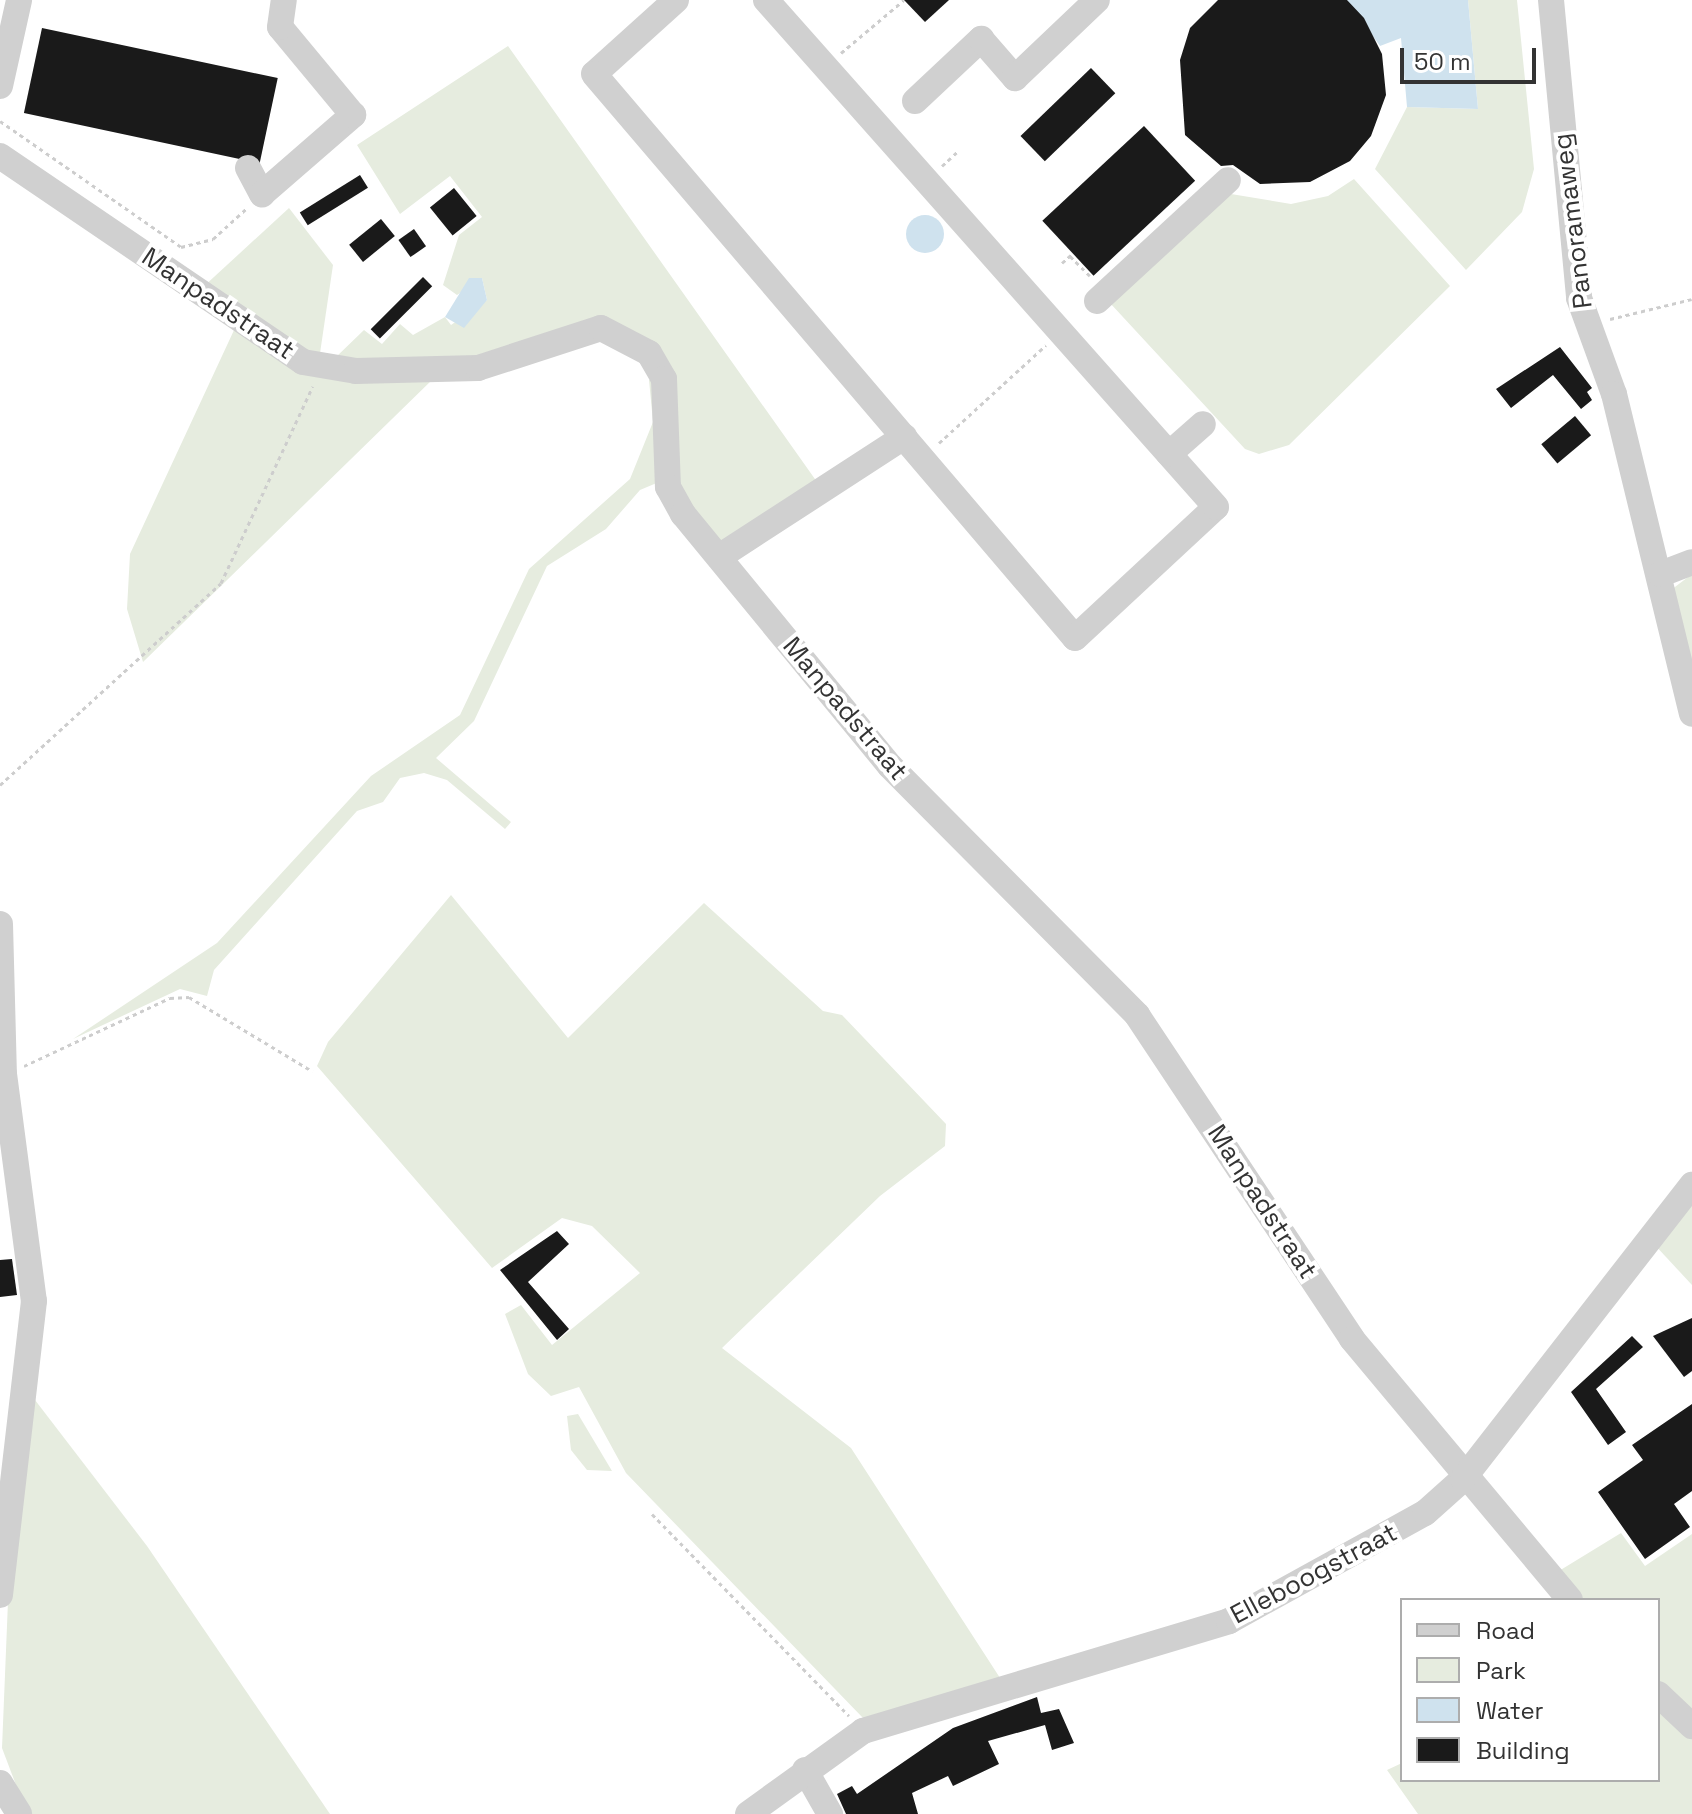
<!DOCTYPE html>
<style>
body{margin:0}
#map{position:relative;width:1692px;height:1814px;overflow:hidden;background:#fff;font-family:"Space Grotesk",sans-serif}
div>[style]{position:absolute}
.green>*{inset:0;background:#e6ecdf}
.water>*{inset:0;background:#cfe2ee}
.round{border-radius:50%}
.building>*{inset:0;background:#1a1a1a;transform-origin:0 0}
.path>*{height:3px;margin-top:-1.5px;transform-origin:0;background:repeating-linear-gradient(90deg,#cdcdcd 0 4px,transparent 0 8px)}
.minor>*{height:26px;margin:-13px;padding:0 13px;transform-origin:13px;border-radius:13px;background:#d0d0d0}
span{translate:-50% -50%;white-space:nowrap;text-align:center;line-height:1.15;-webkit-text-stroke:8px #fff;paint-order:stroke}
.street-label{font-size:26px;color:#333}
.legend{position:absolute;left:1400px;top:1598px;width:260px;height:184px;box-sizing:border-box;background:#fff;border:2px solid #adadad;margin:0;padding:10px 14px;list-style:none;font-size:24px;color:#333}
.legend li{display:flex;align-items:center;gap:16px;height:40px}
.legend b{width:40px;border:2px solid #adadad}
.scale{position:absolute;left:1400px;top:48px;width:136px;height:36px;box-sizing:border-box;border:4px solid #333;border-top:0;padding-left:10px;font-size:24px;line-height:28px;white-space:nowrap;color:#333;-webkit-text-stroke:6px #fff;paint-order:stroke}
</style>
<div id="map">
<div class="green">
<i style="clip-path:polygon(1468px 0,1517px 0,1534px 169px,1522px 212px,1466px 270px,1375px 169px,1407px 107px,1478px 109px)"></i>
<i style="clip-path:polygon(508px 46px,822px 489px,724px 554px,679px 497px,671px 415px,635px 335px,473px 363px,335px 358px,364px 330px,382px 344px,400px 324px,413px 335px,445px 317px,451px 325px,487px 300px,482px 278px,457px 295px,443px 285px,459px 235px,482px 217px,450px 176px,400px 214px,357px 145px)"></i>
<i style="clip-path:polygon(1354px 179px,1450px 286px,1289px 445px,1259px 454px,1245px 449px,1110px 303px,1231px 194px,1291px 204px,1328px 196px)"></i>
<i style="clip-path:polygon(289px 208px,333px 265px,319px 360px,202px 288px)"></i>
<i style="clip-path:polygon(235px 328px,297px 370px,433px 379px,143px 662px,127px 609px,130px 554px)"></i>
<i style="clip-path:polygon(656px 379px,659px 482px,640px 490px,606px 529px,547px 566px,474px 721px,436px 758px,511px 822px,505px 829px,447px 780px,424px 773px,400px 778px,383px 802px,357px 811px,214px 970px,207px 996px,180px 989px,73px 1039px,217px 943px,371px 776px,460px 715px,529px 569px,630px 479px,653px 422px,649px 380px)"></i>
<i style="clip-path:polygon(1692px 574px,1692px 677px,1671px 590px)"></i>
<i style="clip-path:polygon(451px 895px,568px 1038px,704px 903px,823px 1011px,842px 1015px,946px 1124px,945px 1146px,880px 1196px,722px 1348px,851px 1448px,1002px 1681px,863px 1718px,626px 1473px,579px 1387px,551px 1396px,528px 1374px,505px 1314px,521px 1305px,552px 1345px,640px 1273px,592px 1226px,562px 1218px,492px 1268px,317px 1066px,328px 1042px)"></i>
<i style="clip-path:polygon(1692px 1194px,1692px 1285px,1653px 1243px)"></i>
<i style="clip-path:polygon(35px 1400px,147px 1546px,330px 1814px,27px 1814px,2px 1748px,9px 1577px)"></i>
<i style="clip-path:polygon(578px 1414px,612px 1471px,587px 1470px,571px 1450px,567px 1416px)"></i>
<i style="clip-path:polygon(1621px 1533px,1645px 1566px,1692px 1534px,1692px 1716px,1658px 1684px,1658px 1600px,1578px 1600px,1554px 1574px)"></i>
<i style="clip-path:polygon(1658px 1701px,1692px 1734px,1692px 1814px,1418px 1814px,1387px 1770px,1402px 1763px,1402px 1780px,1658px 1780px)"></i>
</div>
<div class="water">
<i style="clip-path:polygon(1347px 0,1468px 0,1478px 109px,1407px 107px,1401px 38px,1380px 46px)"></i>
<i class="round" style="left:906px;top:215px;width:38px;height:38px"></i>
<i style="clip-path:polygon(469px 278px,482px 278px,487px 300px,464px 328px,445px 317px)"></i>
</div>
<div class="building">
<i style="clip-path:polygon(904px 0,949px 0,925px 22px)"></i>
<i style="clip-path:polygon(1218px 0,1347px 0,1364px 18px,1382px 54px,1386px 95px,1371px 136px,1350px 161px,1310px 182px,1260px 184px,1233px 165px,1221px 166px,1185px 135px,1180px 60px,1190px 28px)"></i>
<i style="left:42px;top:28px;width:241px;height:87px;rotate:12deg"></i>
<i style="left:1091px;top:68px;width:35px;height:98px;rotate:46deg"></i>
<i style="left:1144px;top:126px;width:75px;height:139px;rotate:47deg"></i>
<i style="left:360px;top:175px;width:15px;height:71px;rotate:58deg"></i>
<i style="left:454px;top:188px;width:36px;height:31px;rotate:51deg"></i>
<i style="left:381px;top:219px;width:22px;height:41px;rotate:51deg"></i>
<i style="left:414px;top:229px;width:21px;height:19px;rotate:55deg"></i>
<i style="left:423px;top:277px;width:13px;height:74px;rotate:45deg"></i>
<i style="clip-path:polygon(1560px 347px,1592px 388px,1587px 392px,1592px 400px,1581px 409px,1553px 375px,1511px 408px,1496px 389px)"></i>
<i style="left:1575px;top:416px;width:25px;height:44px;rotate:50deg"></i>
<i style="clip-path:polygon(557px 1231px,569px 1244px,528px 1282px,569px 1329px,557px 1340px,500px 1270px)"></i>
<i style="clip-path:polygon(12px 1259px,17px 1295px,0 1297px,0 1260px)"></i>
<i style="clip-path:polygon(1692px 1318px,1692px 1371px,1684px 1377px,1653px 1336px)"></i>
<i style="clip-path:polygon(1632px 1336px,1643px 1347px,1596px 1389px,1626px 1432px,1608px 1445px,1571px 1392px)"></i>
<i style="clip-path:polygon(1692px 1404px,1692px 1491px,1674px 1504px,1690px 1527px,1645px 1559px,1598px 1492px,1643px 1460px,1632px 1445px)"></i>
<i style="clip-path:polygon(1037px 1697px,1041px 1713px,1059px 1709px,1074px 1743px,1052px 1750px,1045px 1725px,988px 1741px,999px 1764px,953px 1786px,948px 1776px,912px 1793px,918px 1814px,846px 1814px,837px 1794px,852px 1786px,857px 1794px,953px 1728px)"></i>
</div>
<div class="path">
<i style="left:841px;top:53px;width:82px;rotate:-40.1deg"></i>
<i style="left:0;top:121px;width:221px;rotate:34.8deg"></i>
<i style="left:181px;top:247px;width:33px;rotate:-14deg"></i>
<i style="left:213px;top:239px;width:47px;rotate:-42.4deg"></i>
<i style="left:942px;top:166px;width:23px;rotate:-43deg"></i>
<i style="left:1070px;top:256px;width:28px;rotate:45deg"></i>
<i style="left:1062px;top:263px;width:13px;rotate:-42deg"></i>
<i style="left:1610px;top:319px;width:84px;rotate:-13.7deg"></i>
<i style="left:939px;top:443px;width:145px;rotate:-42.5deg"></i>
<i style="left:0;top:785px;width:299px;rotate:-42.4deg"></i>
<i style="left:221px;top:583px;width:217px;rotate:-65deg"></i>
<i style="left:24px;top:1066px;width:161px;rotate:-25deg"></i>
<i style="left:170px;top:998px;width:19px;rotate:-3deg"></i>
<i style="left:189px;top:997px;width:144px;rotate:31deg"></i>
<i style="left:652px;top:1514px;width:282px;rotate:45.7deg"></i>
</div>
<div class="minor">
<i style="left:676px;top:0;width:110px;rotate:137.9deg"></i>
<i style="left:594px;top:74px;width:741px;rotate:49.54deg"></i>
<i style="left:1075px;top:638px;width:192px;rotate:-42.9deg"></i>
<i style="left:1216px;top:507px;width:678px;rotate:-131.59deg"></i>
<i style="left:1551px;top:0;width:299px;rotate:84.6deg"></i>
<i style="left:1579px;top:298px;width:102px;rotate:70deg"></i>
<i style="left:1614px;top:394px;width:329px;rotate:76.3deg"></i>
<i style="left:0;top:86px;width:88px;rotate:-77.5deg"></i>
<i style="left:915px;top:101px;width:91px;rotate:-43.2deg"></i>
<i style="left:981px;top:39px;width:52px;rotate:48.9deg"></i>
<i style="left:1015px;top:78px;width:113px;rotate:-43.6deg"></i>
<i style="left:0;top:156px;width:366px;rotate:34.2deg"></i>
<i style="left:303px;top:362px;width:54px;rotate:9.6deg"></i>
<i style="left:356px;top:371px;width:122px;rotate:-1.4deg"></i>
<i style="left:478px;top:368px;width:129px;rotate:-18deg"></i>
<i style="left:601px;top:328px;width:54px;rotate:27.5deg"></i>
<i style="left:649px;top:353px;width:30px;rotate:60deg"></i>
<i style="left:664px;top:379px;width:108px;rotate:87.9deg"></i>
<i style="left:668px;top:487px;width:31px;rotate:61deg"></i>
<i style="left:683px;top:514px;width:326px;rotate:50.6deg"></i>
<i style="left:890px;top:766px;width:351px;rotate:45.2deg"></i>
<i style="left:1137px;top:1015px;width:389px;rotate:56.4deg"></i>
<i style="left:1352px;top:1339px;width:340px;rotate:50.1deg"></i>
<i style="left:248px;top:168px;width:30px;rotate:62deg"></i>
<i style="left:262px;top:194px;width:121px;rotate:-41deg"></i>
<i style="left:353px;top:115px;width:114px;rotate:-129.7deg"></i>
<i style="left:280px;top:27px;width:27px;rotate:-82deg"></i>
<i style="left:1097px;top:301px;width:178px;rotate:-42.7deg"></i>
<i style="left:1169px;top:454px;width:45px;rotate:-41.4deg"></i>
<i style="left:719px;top:557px;width:221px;rotate:-33deg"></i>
<i style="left:1661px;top:574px;width:33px;rotate:-21deg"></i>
<i style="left:0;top:924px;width:150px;rotate:88.5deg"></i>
<i style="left:4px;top:1074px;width:229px;rotate:82.5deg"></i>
<i style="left:34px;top:1301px;width:296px;rotate:96.6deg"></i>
<i style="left:1658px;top:1694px;width:47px;rotate:43.3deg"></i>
<i style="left:805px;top:1770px;width:51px;rotate:60.4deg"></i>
<i style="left:0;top:1783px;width:36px;rotate:58deg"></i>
<i style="left:748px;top:1814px;width:142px;rotate:-35.8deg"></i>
<i style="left:863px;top:1731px;width:382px;rotate:-16.7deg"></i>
<i style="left:1229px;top:1621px;width:224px;rotate:-28.9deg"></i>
<i style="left:1425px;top:1513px;width:51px;rotate:-41.8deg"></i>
<i style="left:1463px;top:1479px;width:373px;rotate:-52.1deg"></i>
</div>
<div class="street-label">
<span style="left:1573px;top:221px;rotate:-97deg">Panoramaweg</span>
<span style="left:218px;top:304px;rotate:34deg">Manpadstraat</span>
<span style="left:845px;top:709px;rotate:50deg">Manpadstraat</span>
<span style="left:1262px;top:1202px;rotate:57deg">Manpadstraat</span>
<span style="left:1314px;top:1574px;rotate:-28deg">Elleboogstraat</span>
</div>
<ul class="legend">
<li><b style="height:10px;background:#d0d0d0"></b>Road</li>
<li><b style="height:22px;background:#e6ecdf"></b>Park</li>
<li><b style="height:22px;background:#cfe2ee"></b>Water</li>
<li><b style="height:22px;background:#1a1a1a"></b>Building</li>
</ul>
<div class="scale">50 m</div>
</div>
